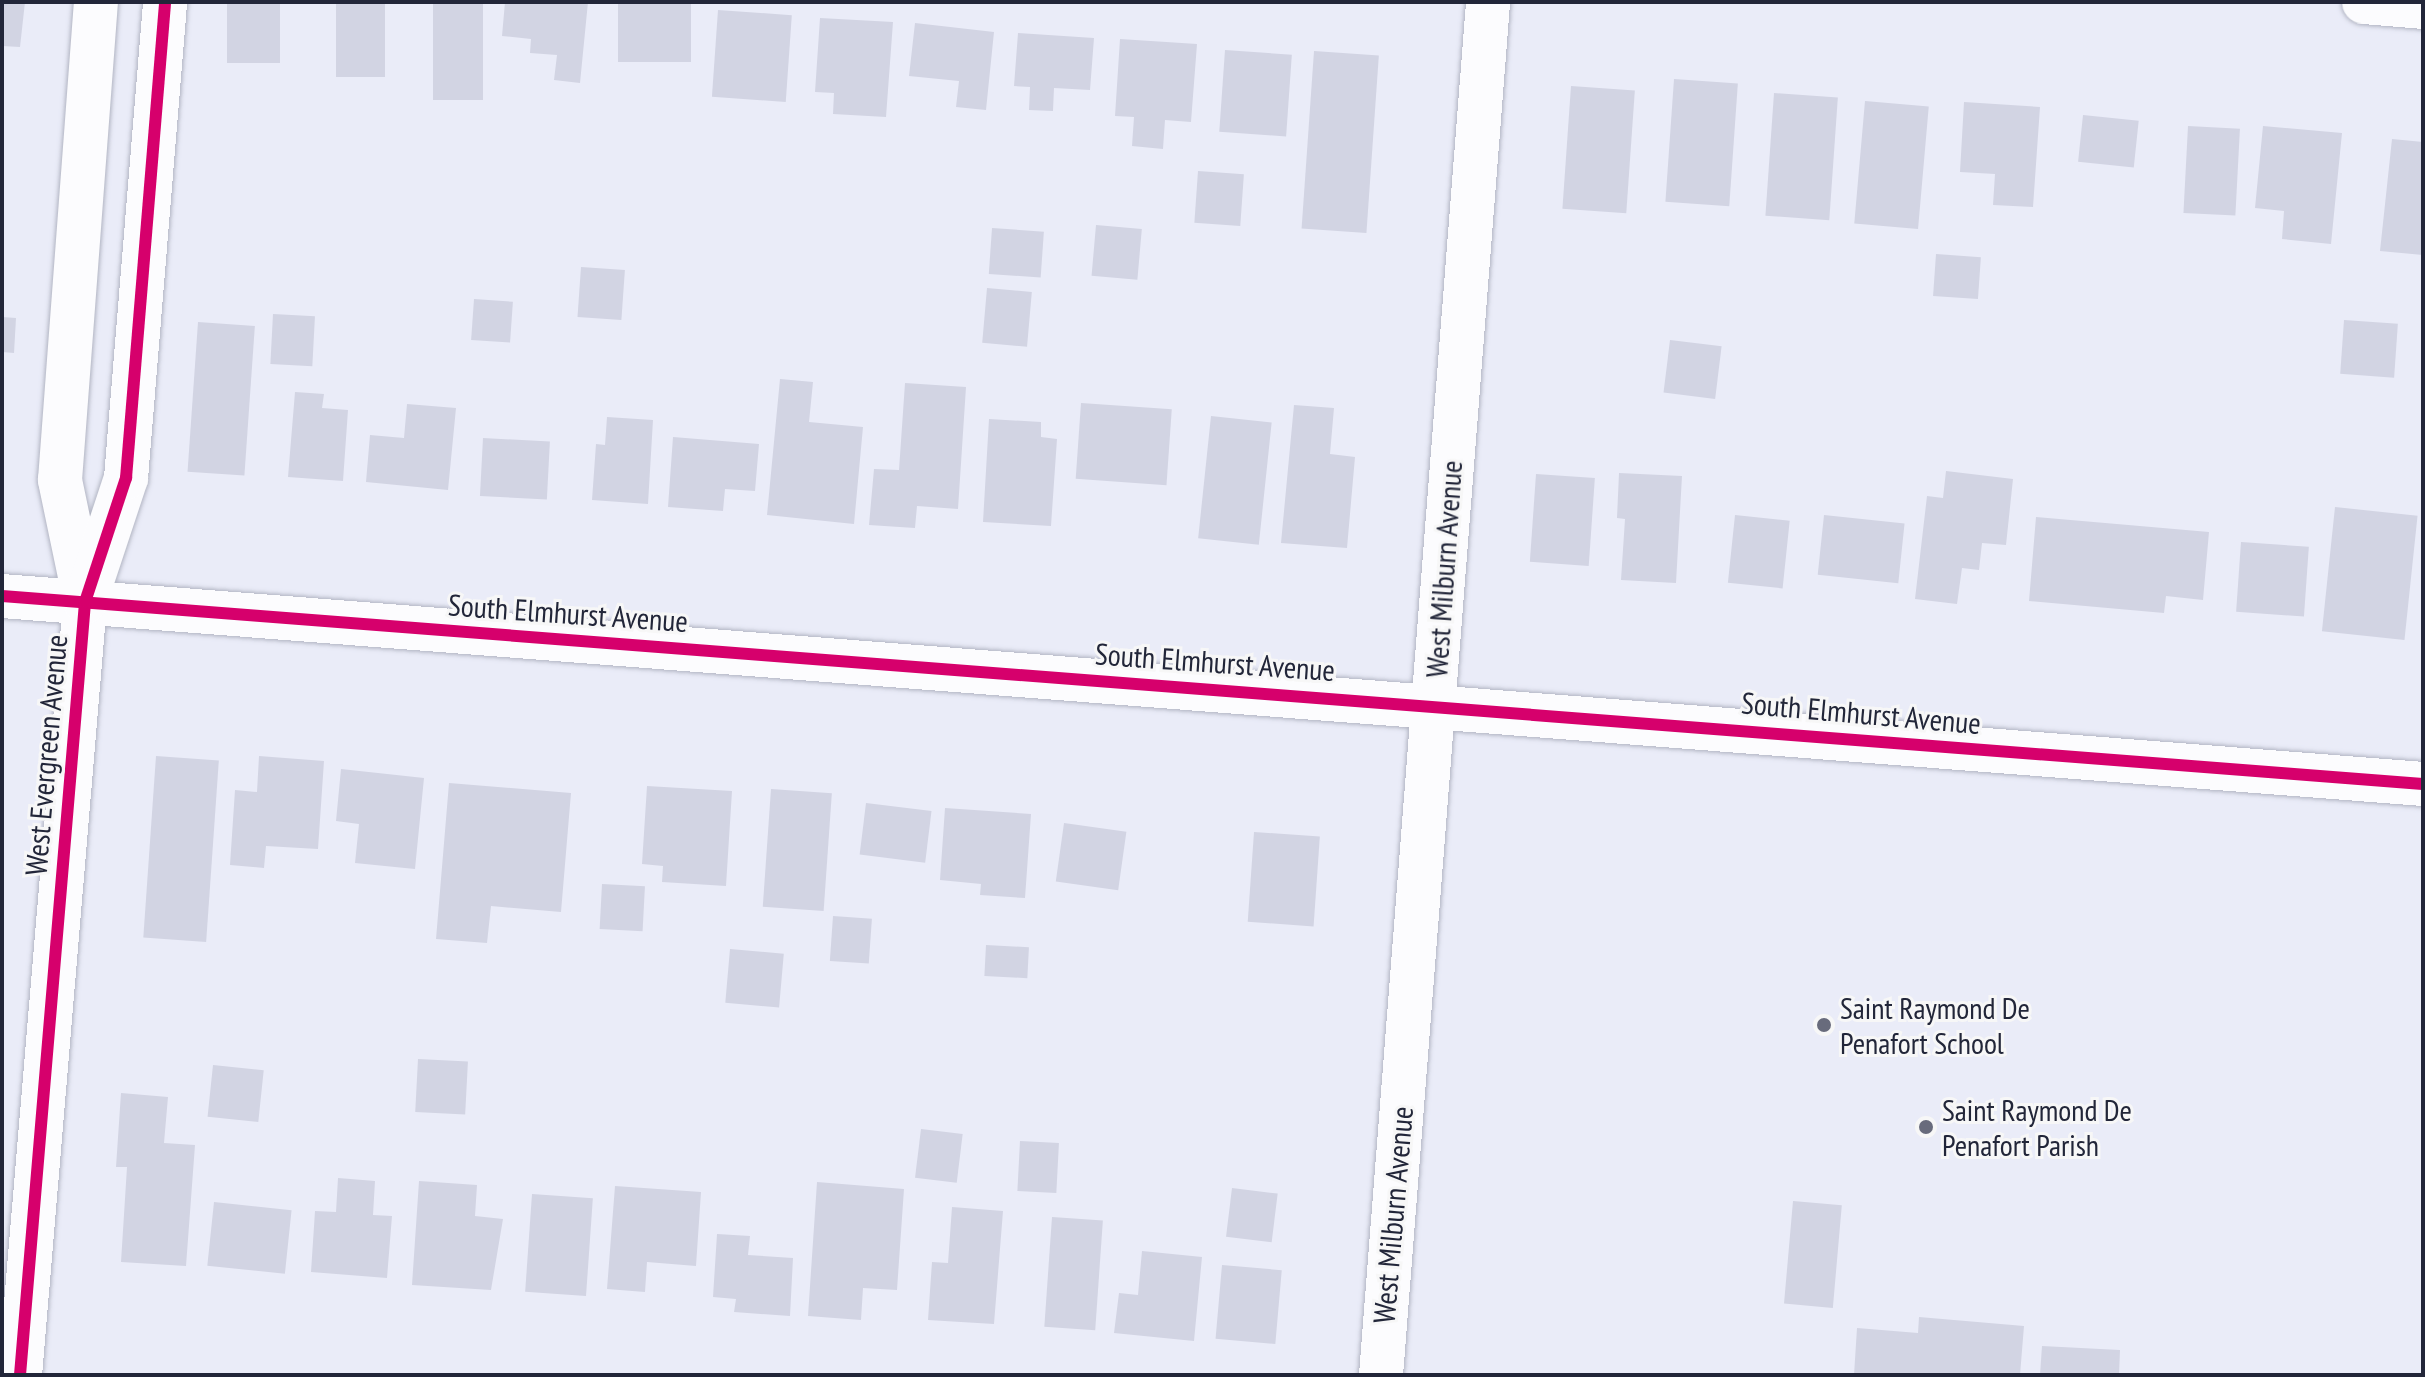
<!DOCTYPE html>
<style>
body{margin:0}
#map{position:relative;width:2425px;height:1377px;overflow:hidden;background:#eaecf8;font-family:"PT Sans Narrow",sans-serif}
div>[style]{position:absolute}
.building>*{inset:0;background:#d2d4e3;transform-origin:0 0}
.roads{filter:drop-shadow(0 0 2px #b2b5c3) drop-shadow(0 0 2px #b2b5c3)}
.minor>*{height:44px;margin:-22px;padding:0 22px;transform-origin:22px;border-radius:22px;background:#fcfcfe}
.cycleway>*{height:12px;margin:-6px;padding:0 6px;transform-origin:6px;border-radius:6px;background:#d6006c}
.dots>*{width:22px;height:22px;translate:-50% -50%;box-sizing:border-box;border:4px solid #f7f7f7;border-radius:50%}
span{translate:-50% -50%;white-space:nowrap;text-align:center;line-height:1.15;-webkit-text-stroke:6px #f7f7f7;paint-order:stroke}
.street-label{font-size:30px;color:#222639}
.poi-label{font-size:30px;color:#222639}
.left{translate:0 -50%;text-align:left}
.frame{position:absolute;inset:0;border:4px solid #222639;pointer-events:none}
</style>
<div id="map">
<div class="building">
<i style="clip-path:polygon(2px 2px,25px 2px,20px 47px,2px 46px)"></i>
<i style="left:227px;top:2px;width:53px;height:61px"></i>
<i style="left:336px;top:2px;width:49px;height:75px"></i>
<i style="left:433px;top:2px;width:50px;height:98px"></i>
<i style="clip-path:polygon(505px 2px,588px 2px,580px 83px,554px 80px,557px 55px,530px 53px,531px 39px,502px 36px)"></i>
<i style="left:618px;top:2px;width:73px;height:60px"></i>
<i style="left:718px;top:10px;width:74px;height:87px;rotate:4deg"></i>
<i style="clip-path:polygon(820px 18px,893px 22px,886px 117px,833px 114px,834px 93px,815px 92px)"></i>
<i style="clip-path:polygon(915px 23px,994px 32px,986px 110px,956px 107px,959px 81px,909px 76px)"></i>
<i style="clip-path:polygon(1018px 33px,1094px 38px,1090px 90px,1054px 88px,1053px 111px,1029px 110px,1030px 87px,1014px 86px)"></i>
<i style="clip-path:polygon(1120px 39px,1197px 44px,1191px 122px,1165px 120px,1163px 149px,1132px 146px,1134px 117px,1115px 116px)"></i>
<i style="left:1225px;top:50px;width:67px;height:82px;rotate:4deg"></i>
<i style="left:1314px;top:51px;width:65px;height:178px;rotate:4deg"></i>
<i style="left:1674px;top:79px;width:64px;height:123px;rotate:4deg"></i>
<i style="left:1571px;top:86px;width:64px;height:123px;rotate:4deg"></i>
<i style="left:1774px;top:93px;width:64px;height:123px;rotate:4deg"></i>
<i style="left:1865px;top:101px;width:64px;height:123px;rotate:5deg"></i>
<i style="clip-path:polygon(1964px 102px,2040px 107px,2033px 207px,1993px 205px,1995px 174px,1960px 172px)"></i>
<i style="left:2083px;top:115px;width:56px;height:47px;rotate:6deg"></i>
<i style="left:2188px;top:126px;width:52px;height:87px;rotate:3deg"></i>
<i style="clip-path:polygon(2263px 126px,2342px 133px,2331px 244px,2282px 239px,2284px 211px,2255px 208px)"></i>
<i style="clip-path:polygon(2392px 139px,2423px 142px,2423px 255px,2380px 251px)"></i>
<i style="left:1198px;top:171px;width:46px;height:52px;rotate:4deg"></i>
<i style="left:1096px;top:225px;width:46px;height:51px;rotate:5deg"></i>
<i style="left:992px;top:228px;width:52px;height:46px;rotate:4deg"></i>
<i style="left:1936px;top:254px;width:45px;height:42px;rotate:4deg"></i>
<i style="left:581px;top:267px;width:44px;height:50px;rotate:4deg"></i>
<i style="left:987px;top:288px;width:45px;height:55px;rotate:5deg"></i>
<i style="left:474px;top:299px;width:39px;height:41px;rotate:4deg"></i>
<i style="left:273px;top:314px;width:42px;height:50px;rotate:3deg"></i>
<i style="clip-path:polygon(2px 317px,16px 318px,14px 353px,2px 352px)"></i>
<i style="left:2344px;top:320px;width:54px;height:54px;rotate:4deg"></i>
<i style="left:198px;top:322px;width:57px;height:150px;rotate:4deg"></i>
<i style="left:1670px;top:340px;width:52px;height:53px;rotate:7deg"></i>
<i style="clip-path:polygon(780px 379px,813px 382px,809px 422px,863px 427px,854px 524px,767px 515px)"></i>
<i style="clip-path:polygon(905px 383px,966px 387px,958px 509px,917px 506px,915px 528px,869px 525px,874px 469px,899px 470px)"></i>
<i style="clip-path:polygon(295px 392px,324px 394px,322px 408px,348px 410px,343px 481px,288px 477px)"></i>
<i style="left:1081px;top:403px;width:91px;height:76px;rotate:4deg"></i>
<i style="clip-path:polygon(407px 404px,456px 408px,448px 490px,366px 482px,370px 435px,404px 438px)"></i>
<i style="clip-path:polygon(1294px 405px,1334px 408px,1330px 454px,1355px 457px,1347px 548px,1281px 543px)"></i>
<i style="left:1211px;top:416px;width:61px;height:123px;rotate:6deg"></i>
<i style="clip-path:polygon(607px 417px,653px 420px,648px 504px,592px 500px,596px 444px,605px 445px)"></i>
<i style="clip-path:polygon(989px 419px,1041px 422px,1041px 437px,1057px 439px,1051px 526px,983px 522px)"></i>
<i style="clip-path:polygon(673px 437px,759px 444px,755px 491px,725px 489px,723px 511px,668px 507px)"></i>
<i style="left:483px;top:438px;width:67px;height:58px;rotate:3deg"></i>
<i style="clip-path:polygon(1946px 471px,2013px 479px,2006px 545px,1982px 543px,1979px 570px,1962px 568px,1957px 604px,1915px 599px,1927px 496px,1943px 498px)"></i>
<i style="clip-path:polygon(1619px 473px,1682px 476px,1676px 583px,1621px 580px,1625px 519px,1617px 518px)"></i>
<i style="left:1536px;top:474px;width:59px;height:88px;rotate:4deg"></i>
<i style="left:2335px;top:507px;width:83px;height:125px;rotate:6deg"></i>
<i style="left:1735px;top:515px;width:55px;height:68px;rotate:6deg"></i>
<i style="left:1824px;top:515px;width:81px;height:60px;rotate:6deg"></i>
<i style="clip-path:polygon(2036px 517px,2209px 532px,2203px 600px,2166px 596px,2164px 613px,2029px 601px)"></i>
<i style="left:2241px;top:542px;width:68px;height:70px;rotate:4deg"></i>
<i style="left:156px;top:756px;width:63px;height:182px;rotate:4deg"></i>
<i style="clip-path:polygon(259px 756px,324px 761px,318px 849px,266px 846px,264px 868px,230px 865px,235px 790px,257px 792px)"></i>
<i style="clip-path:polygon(341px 769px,424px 778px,415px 869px,355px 863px,359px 824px,336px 821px)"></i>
<i style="clip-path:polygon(449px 783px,571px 793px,561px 912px,491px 906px,487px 943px,436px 939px)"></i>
<i style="clip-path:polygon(647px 786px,732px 791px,726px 886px,662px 882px,663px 866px,642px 864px)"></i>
<i style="left:771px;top:789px;width:61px;height:118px;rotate:4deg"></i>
<i style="left:866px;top:803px;width:66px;height:52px;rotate:7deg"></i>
<i style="clip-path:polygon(945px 808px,1031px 814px,1025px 898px,980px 895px,981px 884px,940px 880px)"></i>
<i style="left:1064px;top:823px;width:63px;height:59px;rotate:8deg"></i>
<i style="left:1254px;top:832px;width:66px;height:90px;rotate:4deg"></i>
<i style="left:602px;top:884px;width:43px;height:45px;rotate:3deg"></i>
<i style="left:833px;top:916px;width:39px;height:45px;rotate:4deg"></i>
<i style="left:986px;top:945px;width:43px;height:31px;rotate:3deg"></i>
<i style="left:730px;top:949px;width:54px;height:54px;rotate:5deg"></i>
<i style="left:418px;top:1059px;width:50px;height:53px;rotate:3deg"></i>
<i style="left:213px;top:1065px;width:51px;height:52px;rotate:6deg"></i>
<i style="clip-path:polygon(121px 1093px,168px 1097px,164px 1143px,195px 1145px,186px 1266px,121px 1262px,127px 1167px,116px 1167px)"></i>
<i style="left:921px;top:1129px;width:42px;height:49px;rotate:7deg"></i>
<i style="left:1020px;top:1141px;width:39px;height:50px;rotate:3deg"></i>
<i style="clip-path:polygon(338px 1178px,375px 1181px,373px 1215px,392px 1216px,387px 1278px,311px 1272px,315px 1211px,336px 1212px)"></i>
<i style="clip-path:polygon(419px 1181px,477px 1185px,475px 1216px,503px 1219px,491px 1290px,412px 1285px)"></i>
<i style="clip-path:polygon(817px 1182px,904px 1189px,897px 1290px,863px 1288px,861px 1320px,808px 1316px)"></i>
<i style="clip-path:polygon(615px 1186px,701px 1192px,696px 1266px,647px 1262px,645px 1292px,607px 1289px)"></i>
<i style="left:1232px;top:1188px;width:46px;height:49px;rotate:7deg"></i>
<i style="left:532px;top:1194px;width:61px;height:98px;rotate:4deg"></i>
<i style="left:1793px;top:1201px;width:49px;height:103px;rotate:5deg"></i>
<i style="left:214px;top:1202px;width:78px;height:64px;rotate:6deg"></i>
<i style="clip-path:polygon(952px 1207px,1003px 1211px,994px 1324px,928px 1320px,932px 1262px,948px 1263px)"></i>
<i style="left:1052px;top:1217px;width:51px;height:110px;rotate:4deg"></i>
<i style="clip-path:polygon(717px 1234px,750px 1236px,748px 1255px,793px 1258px,790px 1316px,734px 1312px,736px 1299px,713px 1297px)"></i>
<i style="clip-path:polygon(1142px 1251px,1202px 1257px,1194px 1341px,1114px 1333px,1119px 1293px,1138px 1295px)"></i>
<i style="left:1222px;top:1265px;width:60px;height:74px;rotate:5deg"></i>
<i style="clip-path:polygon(1919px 1317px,2024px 1326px,2020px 1375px,1854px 1375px,1857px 1328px,1918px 1333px)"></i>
<i style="clip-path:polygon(2042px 1346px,2120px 1350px,2119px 1375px,2040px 1375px)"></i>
</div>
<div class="roads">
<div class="minor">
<i style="left:2364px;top:2px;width:59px;rotate:4.8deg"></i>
<i style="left:2px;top:596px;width:2428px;rotate:4.44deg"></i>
<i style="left:85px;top:600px;width:123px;rotate:-101.8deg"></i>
<i style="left:60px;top:480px;width:479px;rotate:-85.7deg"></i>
<i style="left:20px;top:1375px;width:776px;rotate:-85.19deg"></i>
<i style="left:85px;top:602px;width:131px;rotate:-71.7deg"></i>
<i style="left:126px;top:478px;width:478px;rotate:-85.3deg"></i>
<i style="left:1381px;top:1375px;width:1377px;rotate:-85.54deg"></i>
</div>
</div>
<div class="cycleway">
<i style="left:2px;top:596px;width:2428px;rotate:4.44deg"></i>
<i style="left:20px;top:1375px;width:776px;rotate:-85.19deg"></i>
<i style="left:85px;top:602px;width:131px;rotate:-71.7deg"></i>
<i style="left:126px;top:478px;width:478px;rotate:-85.3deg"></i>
</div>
<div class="dots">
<i style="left:1824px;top:1025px;background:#686b7c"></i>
<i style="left:1926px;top:1127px;background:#686b7c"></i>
</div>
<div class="street-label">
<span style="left:1444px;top:569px;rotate:-86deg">West Milburn Avenue</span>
<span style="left:568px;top:613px;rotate:4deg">South Elmhurst Avenue</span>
<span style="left:1215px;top:662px;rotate:4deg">South Elmhurst Avenue</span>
<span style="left:1861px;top:713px;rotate:5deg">South Elmhurst Avenue</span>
<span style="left:46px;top:755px;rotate:-85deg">West Evergreen Avenue</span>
<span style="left:1393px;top:1215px;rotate:-85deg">West Milburn Avenue</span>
</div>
<div class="poi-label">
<span class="left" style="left:1840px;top:1025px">Saint Raymond De<br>Penafort School</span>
<span class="left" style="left:1942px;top:1127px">Saint Raymond De<br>Penafort Parish</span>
</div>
<div class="frame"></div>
</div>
